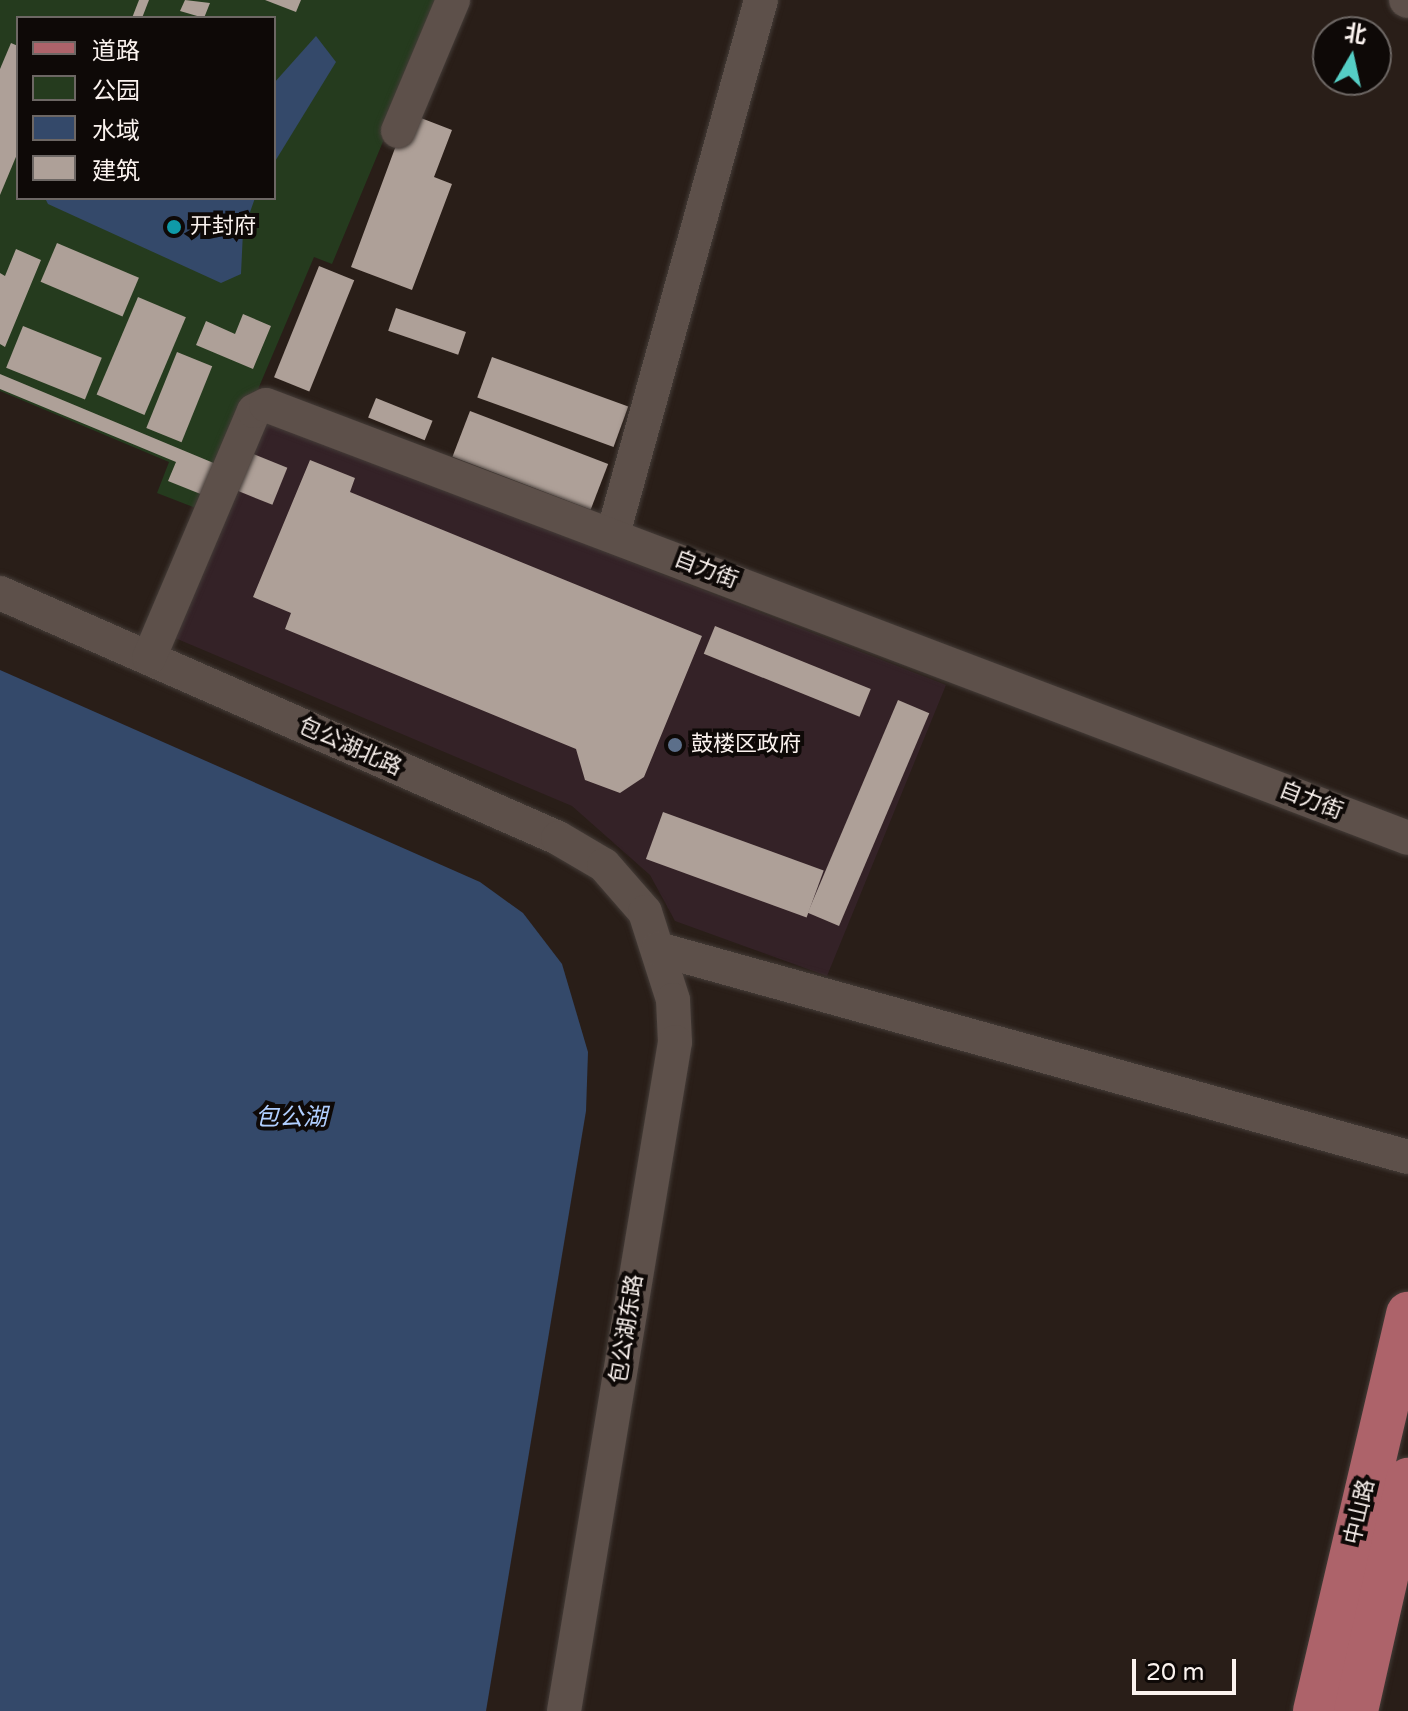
<!DOCTYPE html>
<meta charset="utf-8">
<style>
body{margin:0}
#map{position:relative;width:1408px;height:1711px;overflow:hidden;background:#291e18;font-family:"Varela Round","Noto Sans SC",sans-serif}
div>[style]{position:absolute}
.commercial>*{inset:0;background:#342227}
.green>*{inset:0;background:#253b1e}
.water>*{inset:0;background:#34496a}
.building>*{inset:0;background:#aea098;transform-origin:0 0}
.roads{filter:drop-shadow(0 0 2px #443c38) drop-shadow(0 0 2px #443c38)}
.minor>*{height:34px;margin:-17px;padding:0 17px;transform-origin:17px;border-radius:17px;background:#5d504a}
.major>*{height:44px;margin:-22px;padding:0 22px;transform-origin:22px;border-radius:22px;background:#ad636a}
.dots>*{width:22px;height:22px;translate:-50% -50%;box-sizing:border-box;border:4px solid #0e0907;border-radius:50%}
span{translate:-50% -50%;white-space:nowrap;text-align:center;line-height:1.15;-webkit-text-stroke:8px #0e0907;paint-order:stroke}
.poi-label{font-size:22px;color:#fbf3ef}
.left{translate:0 -50%;text-align:left}
.street-label{font-size:22px;color:#fbf3ef}
.water-label{font-size:24px;color:#b1cfff;font-style:italic}
.legend{position:absolute;left:16px;top:16px;width:260px;height:184px;box-sizing:border-box;background:#0e0907;border:2px solid #6d6764;margin:0;padding:10px 14px;list-style:none;font-size:24px;color:#fbf3ef}
.legend li{display:flex;align-items:center;gap:16px;height:40px}
.legend b{width:40px;border:2px solid #6d6764}
.north{position:absolute;left:1312px;top:16px;width:80px;height:80px;box-sizing:border-box;background:#0e0907;border:2px solid #6d6764;border-radius:50%;rotate:9deg;font-size:22px;font-weight:700;line-height:32px;text-align:center;color:#fbf3ef}
.north::after{content:'';display:block;margin:auto;width:28px;height:36px;background:#55cec5;clip-path:polygon(50% 0,100% 100%,50% 72%,0 100%)}
.scale{position:absolute;left:1132px;top:1659px;width:104px;height:36px;box-sizing:border-box;border:4px solid #fbf3ef;border-top:0;padding-left:10px;font-size:24px;line-height:28px;white-space:nowrap;color:#fbf3ef;-webkit-text-stroke:6px #0e0907;paint-order:stroke}
</style>
<div id="map">
<div class="commercial">
<i style="clip-path:polygon(249px 413px,946px 685px,827px 976px,675px 921px,650px 875px,572px 806px,156px 630px)"></i>
</div>
<div class="green">
<i style="clip-path:polygon(evenodd,0 0,442px 0,332px 264px,314px 257px,206px 512px,157px 493px,169px 462px,0 391px,0 0,18px 18px,274px 18px,274px 198px,18px 198px,18px 18px)"></i>
</div>
<div class="water">
<i style="clip-path:polygon(316px 36px,336px 62px,274px 163px,274px 83px)"></i>
<i style="clip-path:polygon(45px 198px,255px 198px,243px 232px,241px 274px,221px 283px,48px 204px)"></i>
<i style="clip-path:polygon(0 670px,480px 882px,523px 913px,562px 964px,588px 1052px,586px 1111px,486px 1711px,0 1711px)"></i>
</div>
<div class="building">
<i style="clip-path:polygon(139px 0,149px 0,142px 18px,132px 18px)"></i>
<i style="clip-path:polygon(185px 0,210px 3px,204px 18px,180px 11px)"></i>
<i style="clip-path:polygon(265px 0,301px 0,296px 12px)"></i>
<i style="clip-path:polygon(11px 43px,18px 46px,18px 152px,0 195px,0 69px)"></i>
<i style="clip-path:polygon(408px 113px,452px 130px,434px 177px,452px 184px,412px 290px,351px 267px)"></i>
<i style="left:57px;top:243px;width:89px;height:42px;rotate:23deg"></i>
<i style="clip-path:polygon(16px 249px,41px 260px,5px 347px,0 344px,0 273px,5px 276px)"></i>
<i style="left:319px;top:266px;width:38px;height:120px;rotate:22deg"></i>
<i style="left:138px;top:297px;width:52px;height:106px;rotate:23deg"></i>
<i style="left:396px;top:308px;width:74px;height:24px;rotate:19deg"></i>
<i style="clip-path:polygon(243px 314px,271px 326px,253px 369px,196px 345px,206px 321px,235px 334px)"></i>
<i style="left:23px;top:326px;width:85px;height:45px;rotate:22deg"></i>
<i style="left:177px;top:352px;width:38px;height:82px;rotate:22deg"></i>
<i style="left:492px;top:357px;width:145px;height:43px;rotate:20deg"></i>
<i style="clip-path:polygon(0 374px,216px 464px,203px 495px,168px 481px,176px 462px,0 389px)"></i>
<i style="left:376px;top:398px;width:61px;height:21px;rotate:22deg"></i>
<i style="left:470px;top:411px;width:148px;height:49px;rotate:21deg"></i>
<i style="left:241px;top:449px;width:50px;height:40px;rotate:22deg"></i>
<i style="clip-path:polygon(310px 460px,355px 478px,350px 492px,702px 636px,644px 777px,620px 793px,585px 780px,576px 749px,285px 629px,291px 613px,253px 597px)"></i>
<i style="left:715px;top:626px;width:168px;height:30px;rotate:22deg"></i>
<i style="left:898px;top:700px;width:34px;height:231px;rotate:23deg"></i>
<i style="left:663px;top:812px;width:171px;height:50px;rotate:20deg"></i>
</div>
<div class="roads">
<div class="minor">
<i style="left:1406px;top:0;width:2px;rotate:27deg"></i>
<i style="left:398px;top:131px;width:142px;rotate:-67.2deg"></i>
<i style="left:613px;top:534px;width:554px;rotate:-74.51deg"></i>
<i style="left:0;top:593px;width:609px;rotate:23.7deg"></i>
<i style="left:558px;top:838px;width:53px;rotate:30.4deg"></i>
<i style="left:604px;top:865px;width:62px;rotate:48.9deg"></i>
<i style="left:645px;top:912px;width:92px;rotate:72.3deg"></i>
<i style="left:673px;top:1000px;width:42px;rotate:87.3deg"></i>
<i style="left:675px;top:1042px;width:678px;rotate:99.42deg"></i>
<i style="left:149px;top:658px;width:268px;rotate:-67deg"></i>
<i style="left:254px;top:411px;width:13px;rotate:-27deg"></i>
<i style="left:266px;top:405px;width:1221px;rotate:20.76deg"></i>
<i style="left:658px;top:949px;width:778px;rotate:15.5deg"></i>
</div>
<div class="major">
<i style="left:1315px;top:1711px;width:408px;rotate:-76.8deg"></i>
<i style="left:1356px;top:1711px;width:237px;rotate:-77.3deg"></i>
</div>
</div>
<div class="dots">
<i style="left:174px;top:227px;background:#0f9aa8"></i>
<i style="left:675px;top:745px;background:#5c6f8a"></i>
</div>
<div class="poi-label">
<span class="left" style="left:190px;top:227px">开封府</span>
<span class="left" style="left:691px;top:745px">鼓楼区政府</span>
</div>
<div class="street-label">
<span style="left:706px;top:570px;rotate:21deg">自力街</span>
<span style="left:350px;top:747px;rotate:24deg">包公湖北路</span>
<span style="left:1311px;top:801px;rotate:21deg">自力街</span>
<span style="left:627px;top:1329px;rotate:-81deg">包公湖东路</span>
<span style="left:1360px;top:1512px;rotate:-77deg">中山路</span>
</div>
<div class="water-label">
<span style="left:291px;top:1118px">包公湖</span>
</div>
<ul class="legend">
<li><b style="height:10px;background:#ad636a"></b>道路</li>
<li><b style="height:22px;background:#253b1e"></b>公园</li>
<li><b style="height:22px;background:#34496a"></b>水域</li>
<li><b style="height:22px;background:#aea098"></b>建筑</li>
</ul>
<div class="north">北</div>
<div class="scale">20 m</div>
</div>
